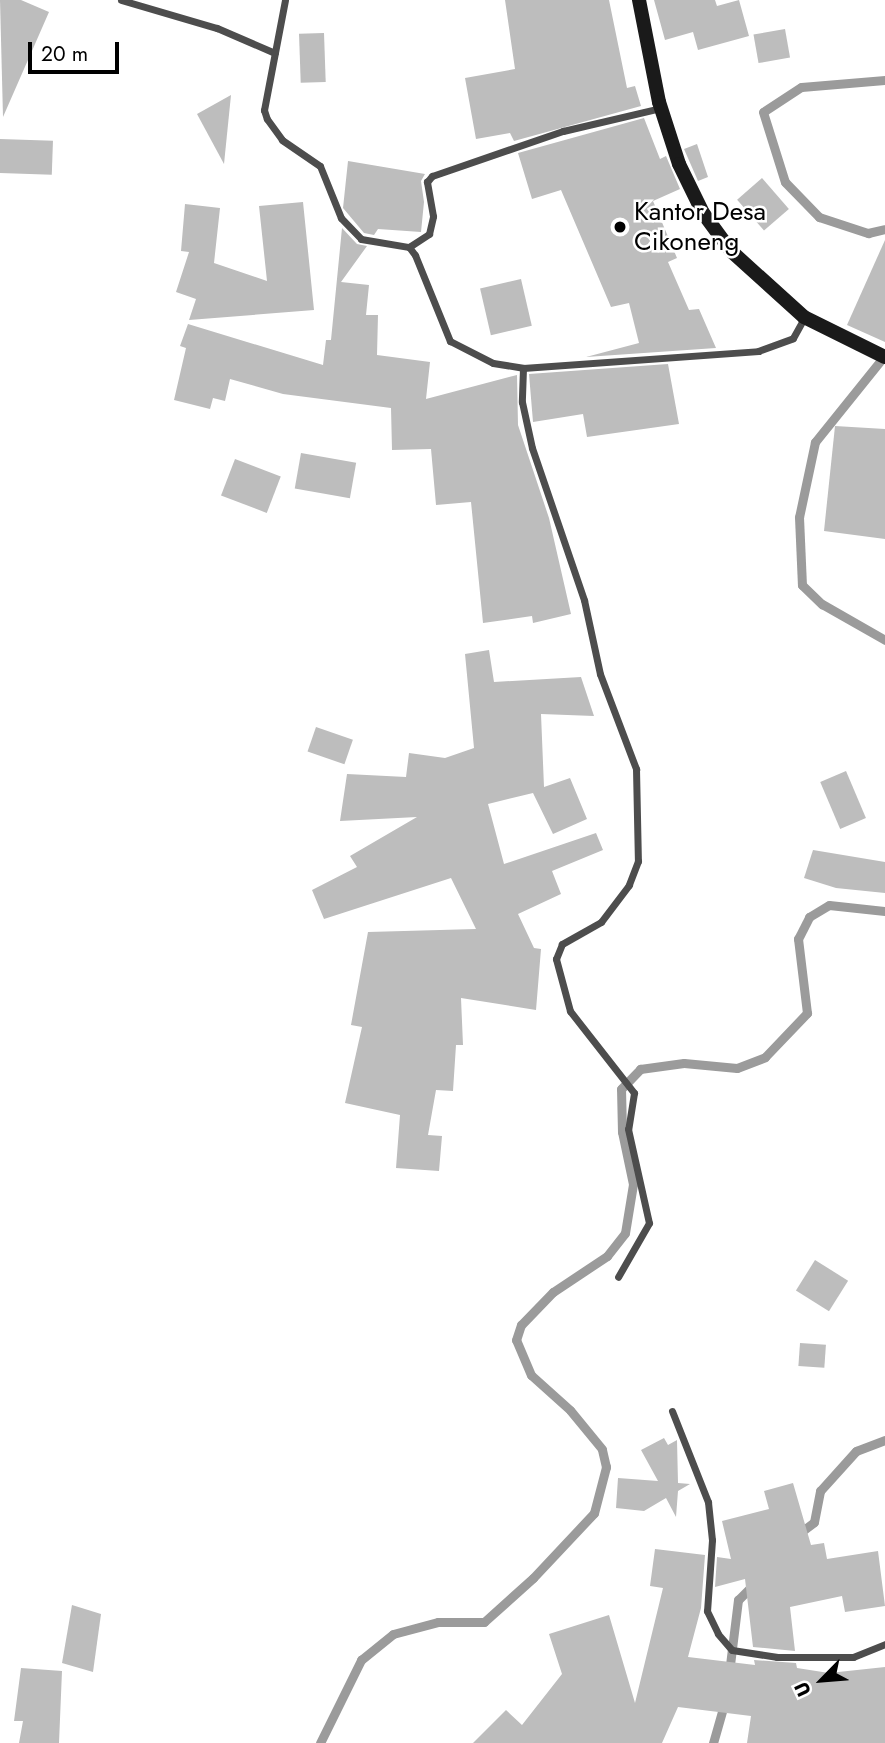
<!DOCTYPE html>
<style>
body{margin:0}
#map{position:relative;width:885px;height:1743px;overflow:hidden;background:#fff;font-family:Jost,sans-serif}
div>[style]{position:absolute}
.stream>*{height:9px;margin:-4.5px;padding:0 4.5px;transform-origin:4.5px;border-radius:4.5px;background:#9b9b9b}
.building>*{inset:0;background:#bdbdbd;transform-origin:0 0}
.street>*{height:7px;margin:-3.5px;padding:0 3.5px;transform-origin:3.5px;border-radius:3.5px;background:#4d4d4d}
.secondary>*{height:14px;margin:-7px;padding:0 7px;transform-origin:7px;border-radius:7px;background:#1a1a1a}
.dots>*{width:19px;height:19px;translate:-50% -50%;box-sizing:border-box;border:4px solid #fff;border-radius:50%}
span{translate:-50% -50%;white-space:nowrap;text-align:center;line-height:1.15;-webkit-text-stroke:5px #fff;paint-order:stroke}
.poi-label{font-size:26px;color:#000}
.left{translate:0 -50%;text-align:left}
.north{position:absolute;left:787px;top:1645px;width:70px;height:70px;-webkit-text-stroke:5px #fff;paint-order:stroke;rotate:245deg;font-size:19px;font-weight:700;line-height:28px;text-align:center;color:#000}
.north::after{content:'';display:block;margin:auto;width:24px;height:32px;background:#000;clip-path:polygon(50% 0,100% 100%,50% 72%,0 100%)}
.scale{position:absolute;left:28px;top:42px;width:91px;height:32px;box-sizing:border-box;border:4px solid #000;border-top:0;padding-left:9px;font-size:21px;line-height:24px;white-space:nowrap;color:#000;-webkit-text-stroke:5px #fff;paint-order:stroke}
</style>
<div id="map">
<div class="stream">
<i style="left:885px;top:80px;width:84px;rotate:175.2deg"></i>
<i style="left:801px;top:87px;width:45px;rotate:146.7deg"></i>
<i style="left:763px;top:112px;width:73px;rotate:72.6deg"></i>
<i style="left:785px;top:182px;width:49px;rotate:45.8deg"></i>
<i style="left:819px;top:217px;width:52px;rotate:18.1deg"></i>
<i style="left:868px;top:233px;width:17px;rotate:-13deg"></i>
<i style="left:885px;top:355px;width:112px;rotate:128.8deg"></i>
<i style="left:815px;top:442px;width:77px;rotate:102deg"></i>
<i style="left:799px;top:517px;width:68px;rotate:87.5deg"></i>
<i style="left:802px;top:585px;width:28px;rotate:44deg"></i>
<i style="left:822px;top:604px;width:73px;rotate:29.7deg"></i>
<i style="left:797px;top:1535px;width:21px;rotate:-37deg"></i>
<i style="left:814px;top:1522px;width:32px;rotate:-79deg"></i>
<i style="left:820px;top:1491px;width:54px;rotate:-48deg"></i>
<i style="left:856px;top:1451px;width:31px;rotate:-21deg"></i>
<i style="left:729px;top:1673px;width:74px;rotate:-83deg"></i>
<i style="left:738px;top:1600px;width:24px;rotate:-45deg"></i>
<i style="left:320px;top:1743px;width:93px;rotate:-63.7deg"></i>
<i style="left:361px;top:1660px;width:41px;rotate:-39.1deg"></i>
<i style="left:393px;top:1634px;width:47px;rotate:-14.9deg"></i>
<i style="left:438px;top:1622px;width:46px"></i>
<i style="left:484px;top:1622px;width:66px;rotate:-41.9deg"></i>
<i style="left:533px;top:1578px;width:89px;rotate:-46.8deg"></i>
<i style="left:594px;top:1513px;width:48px;rotate:-75.4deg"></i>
<i style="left:606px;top:1467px;width:18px;rotate:-103deg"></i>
<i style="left:602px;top:1449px;width:50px;rotate:-129.4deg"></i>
<i style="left:570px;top:1410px;width:52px;rotate:-138.1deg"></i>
<i style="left:531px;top:1375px;width:38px;rotate:-113deg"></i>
<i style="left:516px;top:1340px;width:16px;rotate:-72deg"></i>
<i style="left:521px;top:1325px;width:46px;rotate:-45.9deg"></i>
<i style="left:553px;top:1292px;width:65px;rotate:-33.7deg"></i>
<i style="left:607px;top:1256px;width:29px;rotate:-52deg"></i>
<i style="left:625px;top:1233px;width:50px;rotate:-80.7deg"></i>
<i style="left:633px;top:1184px;width:53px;rotate:-101.9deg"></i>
<i style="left:622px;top:1132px;width:43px;rotate:-91.3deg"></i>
<i style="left:621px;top:1089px;width:28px;rotate:-46deg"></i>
<i style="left:640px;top:1069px;width:44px;rotate:-7.8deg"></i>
<i style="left:684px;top:1063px;width:53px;rotate:5.4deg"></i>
<i style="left:737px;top:1068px;width:30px;rotate:-21deg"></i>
<i style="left:765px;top:1057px;width:61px;rotate:-46.3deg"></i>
<i style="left:807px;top:1013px;width:75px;rotate:-96.9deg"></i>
<i style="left:798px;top:939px;width:25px;rotate:-63deg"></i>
<i style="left:809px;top:917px;width:23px;rotate:-31deg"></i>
<i style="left:829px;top:905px;width:56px;rotate:6.1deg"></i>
<i style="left:713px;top:1743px;width:44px;rotate:-74.1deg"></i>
</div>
<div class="building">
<i style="clip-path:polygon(0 0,21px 0,49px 12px,3px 117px)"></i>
<i style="clip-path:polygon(505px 0,609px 0,627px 88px,635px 86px,641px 106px,514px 141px,510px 133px,476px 139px,465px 78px,515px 69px)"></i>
<i style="clip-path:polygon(654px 0,715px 0,717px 6px,739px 0,749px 36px,698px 50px,693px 32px,665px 40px)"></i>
<i style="left:785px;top:29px;width:29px;height:32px;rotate:80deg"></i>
<i style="left:324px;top:33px;width:49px;height:25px;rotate:88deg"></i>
<i style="clip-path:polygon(231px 95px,224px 164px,197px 114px)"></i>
<i style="clip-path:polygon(644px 118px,660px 159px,666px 156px,680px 189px,653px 201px,677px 258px,668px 262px,689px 310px,699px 309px,716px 348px,586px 357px,639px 343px,629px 303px,611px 307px,561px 190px,532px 199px,518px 153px)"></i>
<i style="left:0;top:139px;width:53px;height:34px;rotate:2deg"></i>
<i style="clip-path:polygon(697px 144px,708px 177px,698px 181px,684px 149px)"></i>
<i style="clip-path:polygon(348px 161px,425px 174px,421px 181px,424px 202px,421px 232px,378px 229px,374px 235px,364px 233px,343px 208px)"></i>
<i style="left:762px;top:178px;width:41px;height:33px;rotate:49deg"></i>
<i style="clip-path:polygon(303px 202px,314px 310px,189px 320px,196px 299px,176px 292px,189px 252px,181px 251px,185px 204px,220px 208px,214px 263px,267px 281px,259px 206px)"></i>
<i style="clip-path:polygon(342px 228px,357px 244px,367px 246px,341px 282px,369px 285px,366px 315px,378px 315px,377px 355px,430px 362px,426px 399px,517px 375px,518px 425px,549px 518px,571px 614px,533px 623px,532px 616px,483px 623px,471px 502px,436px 505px,431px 449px,392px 450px,391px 408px,283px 394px,230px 379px,225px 401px,213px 398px,210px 409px,174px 400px,186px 348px,180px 346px,188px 324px,323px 365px,326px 340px,331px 340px)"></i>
<i style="clip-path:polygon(885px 240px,885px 342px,847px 325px)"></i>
<i style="left:521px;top:279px;width:48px;height:42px;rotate:77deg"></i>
<i style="clip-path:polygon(668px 364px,679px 424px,587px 437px,583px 414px,533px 422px,529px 374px)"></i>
<i style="clip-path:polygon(835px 426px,885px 429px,885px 539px,824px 531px)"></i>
<i style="left:301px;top:453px;width:56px;height:36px;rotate:10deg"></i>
<i style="left:235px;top:459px;width:49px;height:39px;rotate:21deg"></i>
<i style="clip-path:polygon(489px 650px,494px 682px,581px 677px,594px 716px,541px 714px,544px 787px,570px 778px,587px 819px,553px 834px,533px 793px,488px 804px,504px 864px,596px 833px,603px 850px,552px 871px,561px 894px,518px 914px,534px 948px,541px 949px,536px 1010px,461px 998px,463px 1045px,456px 1045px,453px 1091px,436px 1090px,428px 1135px,442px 1136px,439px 1171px,396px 1168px,400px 1115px,345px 1103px,362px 1027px,351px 1025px,368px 932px,476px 929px,451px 878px,324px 919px,312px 890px,357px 867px,350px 856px,417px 817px,340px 821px,347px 774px,406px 777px,409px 753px,445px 758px,474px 748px,465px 654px)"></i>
<i style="left:316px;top:727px;width:39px;height:26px;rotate:19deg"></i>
<i style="left:846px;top:771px;width:51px;height:28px;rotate:67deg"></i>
<i style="clip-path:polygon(813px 850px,885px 862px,885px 893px,836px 888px,804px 878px)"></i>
<i style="left:815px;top:1260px;width:39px;height:36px;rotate:32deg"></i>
<i style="left:800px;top:1343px;width:26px;height:23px;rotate:4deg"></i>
<i style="clip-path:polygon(664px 1438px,668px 1445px,677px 1440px,678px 1483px,690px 1484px,678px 1491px,676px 1517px,666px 1498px,644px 1511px,616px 1508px,618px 1478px,658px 1481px,641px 1450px)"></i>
<i style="clip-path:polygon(793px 1483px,811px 1545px,824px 1543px,827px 1559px,878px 1551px,885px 1606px,845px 1612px,842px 1596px,790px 1607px,795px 1651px,753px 1647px,745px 1579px,715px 1587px,717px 1557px,731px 1559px,722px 1521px,769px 1509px,764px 1491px)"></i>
<i style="clip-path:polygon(655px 1549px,705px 1555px,701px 1608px,688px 1657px,755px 1665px,754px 1660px,796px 1663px,797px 1668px,829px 1673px,885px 1667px,885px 1743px,747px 1743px,751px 1716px,678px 1707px,662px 1743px,473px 1743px,506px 1710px,522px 1725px,562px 1674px,549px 1634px,609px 1615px,635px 1703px,663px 1588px,650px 1586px)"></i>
<i style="clip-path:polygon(72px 1605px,101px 1614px,93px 1672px,62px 1663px)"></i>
<i style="clip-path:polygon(21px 1668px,62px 1671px,59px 1743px,19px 1743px,23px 1721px,14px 1721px)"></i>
</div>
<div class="street">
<i style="left:121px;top:0;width:100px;rotate:16.3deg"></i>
<i style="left:217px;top:28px;width:63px;rotate:23.3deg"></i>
<i style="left:285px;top:0;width:112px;rotate:100.8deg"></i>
<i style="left:264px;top:110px;width:9px;rotate:72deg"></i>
<i style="left:267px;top:119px;width:26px;rotate:54deg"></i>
<i style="left:282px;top:140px;width:46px;rotate:34.4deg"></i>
<i style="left:320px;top:166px;width:56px;rotate:68deg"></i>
<i style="left:341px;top:218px;width:29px;rotate:46deg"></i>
<i style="left:361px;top:239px;width:49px;rotate:9.5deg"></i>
<i style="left:409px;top:247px;width:10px;rotate:53deg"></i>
<i style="left:415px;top:255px;width:93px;rotate:67.9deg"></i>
<i style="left:450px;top:341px;width:48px;rotate:27.1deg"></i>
<i style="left:493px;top:363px;width:30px;rotate:9deg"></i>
<i style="left:523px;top:368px;width:236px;rotate:-4.1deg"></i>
<i style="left:758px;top:351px;width:37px;rotate:-20deg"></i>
<i style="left:793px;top:338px;width:23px;rotate:-61deg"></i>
<i style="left:409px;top:247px;width:24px;rotate:-33deg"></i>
<i style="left:429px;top:234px;width:18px;rotate:-77deg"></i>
<i style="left:433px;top:216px;width:35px;rotate:-100deg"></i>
<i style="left:427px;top:182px;width:8px;rotate:-50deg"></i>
<i style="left:432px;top:176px;width:139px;rotate:-19deg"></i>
<i style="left:563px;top:131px;width:101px;rotate:-13.2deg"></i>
<i style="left:523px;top:368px;width:34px;rotate:92deg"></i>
<i style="left:522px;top:402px;width:47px;rotate:77.7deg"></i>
<i style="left:532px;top:448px;width:161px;rotate:71.1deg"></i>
<i style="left:584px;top:600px;width:76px;rotate:77.8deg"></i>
<i style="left:600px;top:674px;width:102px;rotate:69.2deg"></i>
<i style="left:636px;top:769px;width:92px;rotate:88.8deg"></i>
<i style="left:638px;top:861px;width:26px;rotate:111deg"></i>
<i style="left:629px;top:885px;width:46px;rotate:127.1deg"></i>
<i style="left:601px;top:922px;width:45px;rotate:150.6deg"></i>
<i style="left:562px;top:944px;width:16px;rotate:112deg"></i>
<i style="left:556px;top:959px;width:54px;rotate:74.9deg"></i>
<i style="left:570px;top:1011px;width:104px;rotate:52deg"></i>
<i style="left:634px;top:1093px;width:36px;rotate:99deg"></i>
<i style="left:628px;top:1129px;width:96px;rotate:77.4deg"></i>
<i style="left:649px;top:1223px;width:62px;rotate:119.9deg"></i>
<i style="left:672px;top:1411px;width:98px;rotate:68.4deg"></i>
<i style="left:708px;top:1502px;width:38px;rotate:84deg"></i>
<i style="left:712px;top:1540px;width:71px;rotate:94deg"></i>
<i style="left:707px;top:1611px;width:25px;rotate:64deg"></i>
<i style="left:718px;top:1634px;width:21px;rotate:49deg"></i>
<i style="left:732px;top:1650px;width:46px;rotate:8.8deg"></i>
<i style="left:777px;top:1657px;width:76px"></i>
<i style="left:853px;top:1657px;width:35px;rotate:-22deg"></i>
</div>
<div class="secondary">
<i style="left:639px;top:0;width:104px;rotate:78.9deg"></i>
<i style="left:659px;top:102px;width:65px;rotate:72.1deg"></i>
<i style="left:679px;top:164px;width:55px;rotate:63.9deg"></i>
<i style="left:703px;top:213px;width:47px;rotate:53.6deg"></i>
<i style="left:731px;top:251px;width:98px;rotate:42.1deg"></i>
<i style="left:804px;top:317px;width:90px;rotate:26.3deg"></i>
</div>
<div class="dots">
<i style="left:620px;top:227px;background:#000"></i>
</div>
<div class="poi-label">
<span class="left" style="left:634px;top:227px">Kantor Desa<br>Cikoneng</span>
</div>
<div class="north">U</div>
<div class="scale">20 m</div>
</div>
